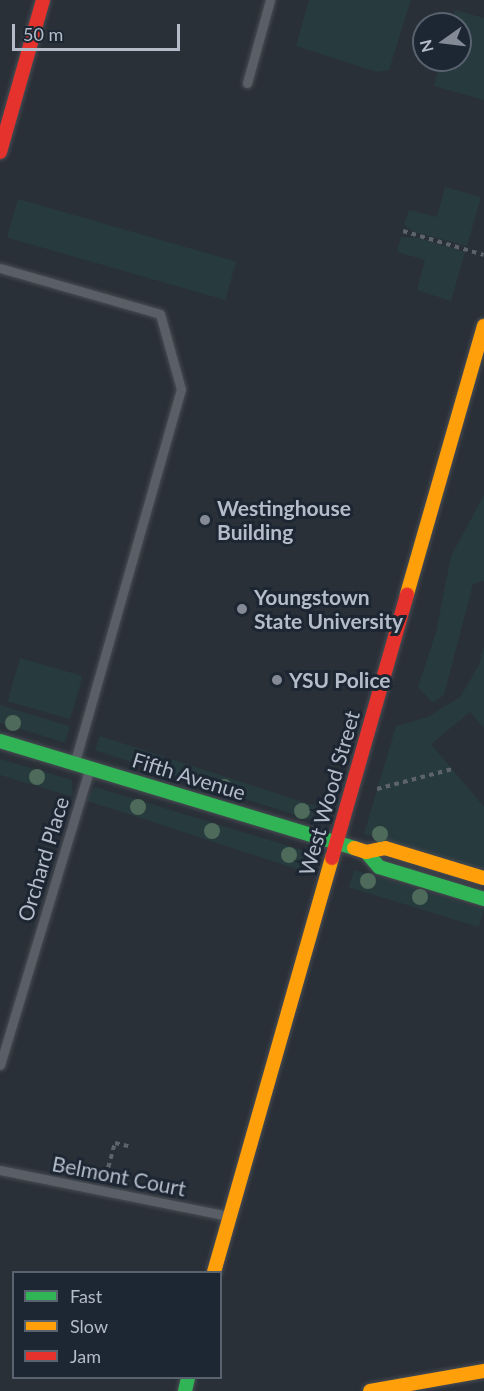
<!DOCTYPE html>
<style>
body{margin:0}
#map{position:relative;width:484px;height:1391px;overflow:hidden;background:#2a3038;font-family:Lato,sans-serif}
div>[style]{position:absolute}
.green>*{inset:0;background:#273a3e;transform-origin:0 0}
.path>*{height:4px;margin-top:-2px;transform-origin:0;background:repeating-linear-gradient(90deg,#5d636a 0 4.5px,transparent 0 9px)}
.roads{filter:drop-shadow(0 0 2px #484c53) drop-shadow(0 0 2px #484c53)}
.lane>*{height:9px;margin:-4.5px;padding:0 4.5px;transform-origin:4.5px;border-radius:4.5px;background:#5a5e66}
.fast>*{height:14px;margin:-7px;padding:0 7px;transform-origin:7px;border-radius:7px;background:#30b455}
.slow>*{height:14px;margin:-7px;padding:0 7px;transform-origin:7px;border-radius:7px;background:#ff9f0a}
.jam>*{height:14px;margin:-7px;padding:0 7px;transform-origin:7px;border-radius:7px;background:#e5322d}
.trees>*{width:16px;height:16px;margin:-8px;border-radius:50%;background:#4e6a5a}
.dots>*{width:16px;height:16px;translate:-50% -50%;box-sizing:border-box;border:3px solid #1d2633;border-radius:50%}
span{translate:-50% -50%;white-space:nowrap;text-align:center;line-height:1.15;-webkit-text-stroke:6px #1d2633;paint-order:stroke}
.poi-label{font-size:21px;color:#b4bcc9;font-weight:700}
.left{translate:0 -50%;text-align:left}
.street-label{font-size:21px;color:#b4bcc9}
.legend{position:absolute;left:12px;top:1271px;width:210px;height:108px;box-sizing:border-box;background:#1d2633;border:2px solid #59626f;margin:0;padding:8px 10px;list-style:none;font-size:18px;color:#b4bcc9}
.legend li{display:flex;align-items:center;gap:12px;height:30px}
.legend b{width:30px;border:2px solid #59626f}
.north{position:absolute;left:412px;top:12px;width:60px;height:60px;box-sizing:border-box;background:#1d2633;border:2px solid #59626f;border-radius:50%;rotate:256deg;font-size:16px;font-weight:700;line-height:24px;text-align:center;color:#b4bcc9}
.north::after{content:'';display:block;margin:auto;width:21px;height:27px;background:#848b96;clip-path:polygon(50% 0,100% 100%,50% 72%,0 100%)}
.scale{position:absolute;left:12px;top:24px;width:168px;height:27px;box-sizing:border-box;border:3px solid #b4bcc9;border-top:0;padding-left:8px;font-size:18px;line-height:21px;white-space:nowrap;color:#b4bcc9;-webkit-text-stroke:4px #1d2633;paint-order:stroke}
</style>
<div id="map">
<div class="green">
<i style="clip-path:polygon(309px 0,411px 0,389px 70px,377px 72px,296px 46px)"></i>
<i style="clip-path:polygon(455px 10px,484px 18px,484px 100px,434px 86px,441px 60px,460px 60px,460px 24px,451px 24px)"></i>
<i style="clip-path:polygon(445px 187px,481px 197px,467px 246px,415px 232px,404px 225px,409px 210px,437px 217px)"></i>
<i style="left:18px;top:199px;width:227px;height:40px;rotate:16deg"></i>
<i style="clip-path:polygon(401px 237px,418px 238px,465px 252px,451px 301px,417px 290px,425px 260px,397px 252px)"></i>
<i style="clip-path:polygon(484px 495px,484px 581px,473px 584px,444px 695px,433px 703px,418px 687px,436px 632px,451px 556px)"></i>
<i style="clip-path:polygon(484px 647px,484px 728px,470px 712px,431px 744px,484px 807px,484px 870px,364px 834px,396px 726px,428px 717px,460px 697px,479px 665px)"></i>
<i style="left:20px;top:658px;width:65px;height:45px;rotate:16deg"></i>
<i style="left:0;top:705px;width:73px;height:17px;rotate:17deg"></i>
<i style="left:100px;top:736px;width:229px;height:15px;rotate:18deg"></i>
<i style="clip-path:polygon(0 759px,72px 780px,73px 797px,0 775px)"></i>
<i style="clip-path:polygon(95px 787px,305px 851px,300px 870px,85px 800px)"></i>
<i style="left:354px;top:870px;width:136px;height:18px;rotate:17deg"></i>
</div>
<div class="path">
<i style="left:403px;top:231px;width:84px;rotate:16.5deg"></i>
<i style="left:377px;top:789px;width:78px;rotate:-14.9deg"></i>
<i style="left:106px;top:1176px;width:34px;rotate:-75deg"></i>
<i style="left:115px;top:1143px;width:17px;rotate:13deg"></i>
</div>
<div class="roads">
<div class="lane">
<i style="left:247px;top:83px;width:86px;rotate:-74.5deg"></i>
<i style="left:0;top:268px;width:166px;rotate:16deg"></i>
<i style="left:160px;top:314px;width:78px;rotate:74.4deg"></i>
<i style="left:181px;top:389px;width:387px;rotate:105.9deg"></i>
<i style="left:0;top:1065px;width:308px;rotate:-73.2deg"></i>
<i style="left:0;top:1170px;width:233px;rotate:11.4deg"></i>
</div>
<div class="fast">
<i style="left:0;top:741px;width:370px;rotate:16.8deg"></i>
<i style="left:366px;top:852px;width:20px;rotate:49deg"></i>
<i style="left:379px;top:867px;width:110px;rotate:16.9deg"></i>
<i style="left:185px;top:1391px;width:13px;rotate:-77deg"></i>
</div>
<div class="slow">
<i style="left:407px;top:594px;width:279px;rotate:-74deg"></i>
<i style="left:354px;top:848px;width:13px;rotate:18deg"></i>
<i style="left:366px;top:852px;width:19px;rotate:-12deg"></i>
<i style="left:385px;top:848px;width:103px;rotate:16.9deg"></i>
<i style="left:214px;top:1272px;width:430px;rotate:-74.1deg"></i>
<i style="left:370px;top:1391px;width:116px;rotate:-10deg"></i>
</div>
<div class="jam">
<i style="left:0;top:152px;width:158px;rotate:-74.2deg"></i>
<i style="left:332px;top:858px;width:274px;rotate:-74.1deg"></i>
</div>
</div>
<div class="trees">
<i style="left:13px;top:723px"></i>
<i style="left:149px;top:764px"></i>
<i style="left:37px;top:777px"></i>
<i style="left:224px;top:787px"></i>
<i style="left:138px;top:807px"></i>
<i style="left:302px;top:811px"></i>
<i style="left:212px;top:831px"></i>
<i style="left:380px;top:834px"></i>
<i style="left:289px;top:855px"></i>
<i style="left:368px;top:881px"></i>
<i style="left:420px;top:897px"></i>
</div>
<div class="dots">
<i style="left:205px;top:520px;background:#848b96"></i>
<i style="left:242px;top:609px;background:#848b96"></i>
<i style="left:277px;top:680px;background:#848b96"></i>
</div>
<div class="poi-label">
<span class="left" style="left:217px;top:520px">Westinghouse<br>Building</span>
<span class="left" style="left:254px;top:609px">Youngstown<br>State University</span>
<span class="left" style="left:289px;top:680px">YSU Police</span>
</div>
<div class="street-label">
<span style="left:189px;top:776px;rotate:17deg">Fifth Avenue</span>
<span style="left:329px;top:793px;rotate:-74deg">West Wood Street</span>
<span style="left:43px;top:859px;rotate:-73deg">Orchard Place</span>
<span style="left:119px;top:1176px;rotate:11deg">Belmont Court</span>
</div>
<ul class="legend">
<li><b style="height:8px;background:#30b455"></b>Fast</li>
<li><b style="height:8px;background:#ff9f0a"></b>Slow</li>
<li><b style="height:8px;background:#e5322d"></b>Jam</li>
</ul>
<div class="north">N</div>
<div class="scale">50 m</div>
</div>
